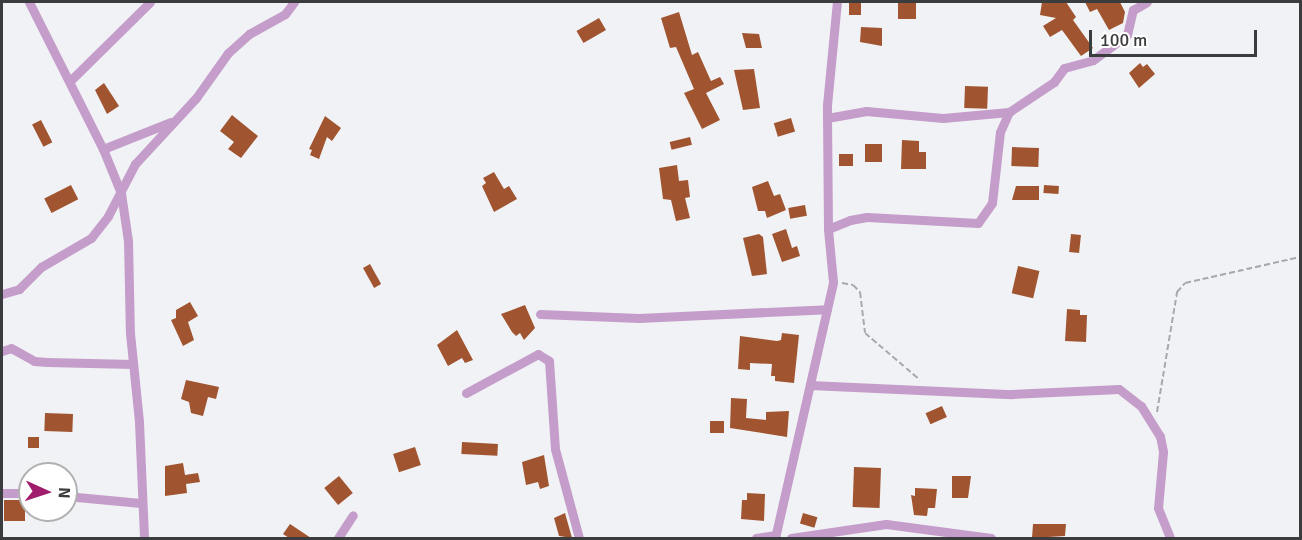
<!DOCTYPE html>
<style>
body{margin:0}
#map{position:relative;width:1302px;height:540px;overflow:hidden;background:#f1f2f5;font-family:Signika,sans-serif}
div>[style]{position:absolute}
.building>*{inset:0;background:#a05530;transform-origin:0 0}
.path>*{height:2px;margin-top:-1px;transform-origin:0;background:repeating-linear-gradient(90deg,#a8a9ac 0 6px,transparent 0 9px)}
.minor>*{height:9px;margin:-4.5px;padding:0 4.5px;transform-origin:4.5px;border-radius:4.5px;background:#c59dca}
span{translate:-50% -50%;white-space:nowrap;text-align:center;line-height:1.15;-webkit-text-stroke:6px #fff;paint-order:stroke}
.frame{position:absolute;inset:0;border:3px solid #3b3c3d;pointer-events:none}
.north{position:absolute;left:18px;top:462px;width:60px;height:60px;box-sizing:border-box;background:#fff;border:2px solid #b1b1b1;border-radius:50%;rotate:93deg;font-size:16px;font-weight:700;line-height:24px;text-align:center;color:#3b3c3d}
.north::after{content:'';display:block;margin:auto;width:21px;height:27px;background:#a01d6d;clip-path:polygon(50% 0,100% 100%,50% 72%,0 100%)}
.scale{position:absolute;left:1089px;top:30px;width:168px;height:27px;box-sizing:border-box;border:3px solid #3b3c3d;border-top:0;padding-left:8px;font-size:18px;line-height:21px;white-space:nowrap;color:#3b3c3d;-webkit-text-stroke:4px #fff;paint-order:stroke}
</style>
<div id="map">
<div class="building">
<i style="left:849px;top:2px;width:12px;height:13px"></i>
<i style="left:898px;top:2px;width:18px;height:17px"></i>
<i style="clip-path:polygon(1042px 2px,1066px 2px,1076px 17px,1073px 20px,1093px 48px,1081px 56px,1062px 30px,1050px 37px,1043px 26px,1056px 18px,1040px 15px)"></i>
<i style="clip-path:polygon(1085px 2px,1120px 2px,1125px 12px,1123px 23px,1109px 30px,1097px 9px,1090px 12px)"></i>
<i style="clip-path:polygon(679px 12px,692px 55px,698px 52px,711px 81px,720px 77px,724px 84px,706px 93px,720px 120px,702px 129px,684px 93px,694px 89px,676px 47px,670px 48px,661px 18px)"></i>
<i style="left:599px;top:18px;width:14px;height:26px;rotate:60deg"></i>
<i style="clip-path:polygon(861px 27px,882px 28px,882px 46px,860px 42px)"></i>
<i style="clip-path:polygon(742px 33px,759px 34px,762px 48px,746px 48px)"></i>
<i style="clip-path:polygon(1140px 63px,1143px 67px,1147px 64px,1155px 74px,1139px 88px,1129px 73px)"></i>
<i style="clip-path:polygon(754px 69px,760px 108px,743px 110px,734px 70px)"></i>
<i style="clip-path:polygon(104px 83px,119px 106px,107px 114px,95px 90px)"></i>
<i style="left:965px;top:86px;width:23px;height:22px;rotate:2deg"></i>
<i style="clip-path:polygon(232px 115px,258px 136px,241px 158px,228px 149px,234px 142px,220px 131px)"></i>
<i style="clip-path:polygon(325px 116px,341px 128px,332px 141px,327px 137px,319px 159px,310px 155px,312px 150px,309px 149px)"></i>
<i style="left:791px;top:118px;width:14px;height:18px;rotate:73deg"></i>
<i style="left:41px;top:120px;width:25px;height:10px;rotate:63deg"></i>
<i style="left:690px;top:137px;width:8px;height:21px;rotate:76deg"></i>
<i style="clip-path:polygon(902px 140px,919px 141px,919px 152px,926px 152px,926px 169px,901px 169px)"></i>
<i style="left:865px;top:144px;width:17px;height:18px"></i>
<i style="left:1012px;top:147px;width:27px;height:19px;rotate:2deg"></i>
<i style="left:839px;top:154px;width:14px;height:12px"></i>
<i style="clip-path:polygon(677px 165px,679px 181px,688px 180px,690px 197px,685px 198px,690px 218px,676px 221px,671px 200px,663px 199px,659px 168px)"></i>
<i style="clip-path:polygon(494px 172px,504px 189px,509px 186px,517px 199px,494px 212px,482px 186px,486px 183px,483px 178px)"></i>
<i style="clip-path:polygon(768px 181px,774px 196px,780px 194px,786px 210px,767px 218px,765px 211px,758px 211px,752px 187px)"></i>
<i style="left:71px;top:185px;width:16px;height:30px;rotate:63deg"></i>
<i style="left:1044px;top:185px;width:15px;height:8px;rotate:4deg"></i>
<i style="clip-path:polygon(1016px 186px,1039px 186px,1039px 200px,1012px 200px)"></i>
<i style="left:805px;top:205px;width:11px;height:17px;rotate:80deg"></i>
<i style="clip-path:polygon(786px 229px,792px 248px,797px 246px,800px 256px,782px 262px,772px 234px)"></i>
<i style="clip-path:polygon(759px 234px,763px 237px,767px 274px,752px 276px,743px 238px)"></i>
<i style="left:1071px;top:234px;width:10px;height:18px;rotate:6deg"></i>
<i style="left:370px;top:264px;width:23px;height:8px;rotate:61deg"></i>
<i style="left:1018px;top:266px;width:22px;height:28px;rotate:13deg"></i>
<i style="clip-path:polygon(190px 302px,198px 316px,188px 322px,194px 340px,183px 346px,171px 320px,176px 318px,176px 310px)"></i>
<i style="clip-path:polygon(525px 305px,535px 328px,524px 340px,520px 333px,516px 336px,512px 332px,501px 314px)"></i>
<i style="clip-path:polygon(1067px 309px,1080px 310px,1080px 315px,1087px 315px,1086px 342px,1065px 341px)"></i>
<i style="clip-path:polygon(457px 330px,473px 360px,465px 363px,462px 358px,448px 366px,437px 345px)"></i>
<i style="clip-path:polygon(782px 333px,799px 335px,794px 383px,775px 381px,775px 376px,771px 376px,772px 364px,750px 363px,750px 370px,738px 369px,740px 336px,777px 341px,781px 340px)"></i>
<i style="clip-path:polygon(186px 380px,219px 387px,216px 399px,208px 397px,203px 416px,191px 413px,189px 402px,181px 399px)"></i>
<i style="clip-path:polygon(731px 398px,747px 399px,746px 418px,766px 420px,766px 412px,789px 411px,787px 437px,730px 428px)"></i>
<i style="left:942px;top:406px;width:12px;height:18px;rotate:66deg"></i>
<i style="left:45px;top:413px;width:28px;height:18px;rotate:2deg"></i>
<i style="left:710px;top:421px;width:14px;height:12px"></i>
<i style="left:28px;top:437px;width:11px;height:11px"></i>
<i style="left:462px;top:442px;width:36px;height:12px;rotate:3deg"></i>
<i style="left:415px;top:447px;width:19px;height:23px;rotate:72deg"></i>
<i style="clip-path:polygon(544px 455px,549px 486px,540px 489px,538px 482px,526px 485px,522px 462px)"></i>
<i style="clip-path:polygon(183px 463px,185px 475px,198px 473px,200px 482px,186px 484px,187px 493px,165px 496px,165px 466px)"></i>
<i style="left:854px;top:467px;width:27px;height:40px;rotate:2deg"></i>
<i style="left:339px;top:476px;width:22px;height:19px;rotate:51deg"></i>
<i style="clip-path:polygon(952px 476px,971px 476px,968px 498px,952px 498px)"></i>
<i style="clip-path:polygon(915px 488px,937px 489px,935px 508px,928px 508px,927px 516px,914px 515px,911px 495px,915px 496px)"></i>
<i style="clip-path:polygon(747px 493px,765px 494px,764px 521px,741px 519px,742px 500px,747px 500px)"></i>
<i style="left:4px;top:500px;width:21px;height:21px"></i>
<i style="clip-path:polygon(565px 513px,572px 538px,559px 536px,554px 518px)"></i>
<i style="left:803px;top:513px;width:15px;height:11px;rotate:16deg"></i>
<i style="clip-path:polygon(290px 524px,311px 538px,289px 538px,283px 534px)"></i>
<i style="clip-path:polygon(1033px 524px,1066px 524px,1065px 536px,1032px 538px)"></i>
</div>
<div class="path">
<i style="left:842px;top:283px;width:11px;rotate:10deg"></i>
<i style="left:853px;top:285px;width:10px;rotate:45deg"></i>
<i style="left:860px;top:292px;width:41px;rotate:83deg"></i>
<i style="left:865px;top:333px;width:72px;rotate:40.5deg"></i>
<i style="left:1157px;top:412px;width:122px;rotate:-80.5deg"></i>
<i style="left:1177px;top:292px;width:12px;rotate:-48deg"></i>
<i style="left:1185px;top:283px;width:118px;rotate:-12.7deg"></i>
</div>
<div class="minor">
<i style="left:29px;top:2px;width:165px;rotate:63.3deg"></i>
<i style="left:103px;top:149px;width:48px;rotate:67.8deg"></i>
<i style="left:121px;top:193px;width:49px;rotate:81.7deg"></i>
<i style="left:128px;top:241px;width:92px;rotate:88.8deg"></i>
<i style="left:130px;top:333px;width:89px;rotate:84.2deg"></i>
<i style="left:139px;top:422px;width:116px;rotate:87.5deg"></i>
<i style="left:70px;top:81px;width:112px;rotate:-44.6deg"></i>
<i style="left:827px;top:118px;width:40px;rotate:-10deg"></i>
<i style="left:866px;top:111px;width:77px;rotate:5.2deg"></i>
<i style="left:943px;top:118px;width:66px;rotate:-5.2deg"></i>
<i style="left:103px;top:149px;width:73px;rotate:-21.7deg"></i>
<i style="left:828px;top:229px;width:24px;rotate:-22deg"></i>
<i style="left:850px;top:220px;width:17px;rotate:-10deg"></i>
<i style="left:867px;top:217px;width:111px;rotate:3.1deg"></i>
<i style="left:978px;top:223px;width:24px;rotate:-55deg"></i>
<i style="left:992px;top:203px;width:71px;rotate:-83.6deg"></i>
<i style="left:1000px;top:132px;width:22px;rotate:-66deg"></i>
<i style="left:1009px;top:112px;width:54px;rotate:-33.7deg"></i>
<i style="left:1054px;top:82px;width:17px;rotate:-54deg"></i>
<i style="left:1064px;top:68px;width:30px;rotate:-15deg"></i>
<i style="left:1093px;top:60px;width:42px;rotate:-36.3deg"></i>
<i style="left:1127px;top:35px;width:26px;rotate:-77deg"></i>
<i style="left:1133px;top:10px;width:16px;rotate:-30deg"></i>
<i style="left:2px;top:294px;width:18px;rotate:-16deg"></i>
<i style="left:19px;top:289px;width:31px;rotate:-45deg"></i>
<i style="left:41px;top:267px;width:58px;rotate:-30.1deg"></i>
<i style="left:91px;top:238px;width:28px;rotate:-52deg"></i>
<i style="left:108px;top:216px;width:59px;rotate:-62.6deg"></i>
<i style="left:135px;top:164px;width:90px;rotate:-47.3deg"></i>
<i style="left:196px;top:98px;width:55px;rotate:-54.6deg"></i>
<i style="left:228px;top:53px;width:28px;rotate:-42deg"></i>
<i style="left:249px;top:34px;width:41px;rotate:-29.1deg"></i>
<i style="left:285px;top:14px;width:15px;rotate:-53deg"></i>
<i style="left:540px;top:314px;width:99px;rotate:2.3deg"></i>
<i style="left:639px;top:318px;width:188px;rotate:-2.7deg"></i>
<i style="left:2px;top:351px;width:9px;rotate:-18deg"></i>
<i style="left:11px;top:348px;width:26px;rotate:29deg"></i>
<i style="left:34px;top:361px;width:13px;rotate:4deg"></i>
<i style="left:47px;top:362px;width:86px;rotate:1.3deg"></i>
<i style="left:810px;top:385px;width:202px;rotate:2.6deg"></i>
<i style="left:1012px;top:394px;width:107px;rotate:-2.7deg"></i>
<i style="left:1119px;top:389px;width:28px;rotate:38deg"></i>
<i style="left:1141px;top:406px;width:36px;rotate:58deg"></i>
<i style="left:1160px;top:436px;width:16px;rotate:79deg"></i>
<i style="left:1163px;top:452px;width:56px;rotate:95.1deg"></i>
<i style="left:1158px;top:508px;width:32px;rotate:68deg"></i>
<i style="left:466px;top:393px;width:82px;rotate:-28.4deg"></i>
<i style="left:538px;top:354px;width:13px;rotate:32deg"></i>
<i style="left:549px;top:361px;width:88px;rotate:86.1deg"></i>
<i style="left:555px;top:449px;width:92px;rotate:74.9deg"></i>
<i style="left:2px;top:493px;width:28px"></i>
<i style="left:66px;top:496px;width:75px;rotate:5.3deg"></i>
<i style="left:338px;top:538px;width:27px;rotate:-57deg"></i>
<i style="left:756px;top:538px;width:20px;rotate:-9deg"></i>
<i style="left:775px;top:538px;width:262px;rotate:-77.2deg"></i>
<i style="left:833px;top:282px;width:53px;rotate:-95.4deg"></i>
<i style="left:828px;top:229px;width:124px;rotate:-90.5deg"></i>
<i style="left:827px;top:105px;width:103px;rotate:-84.5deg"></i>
<i style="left:791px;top:538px;width:96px;rotate:-8.4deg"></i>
<i style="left:886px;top:524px;width:106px;rotate:7.6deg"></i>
</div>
<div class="frame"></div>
<div class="north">N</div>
<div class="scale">100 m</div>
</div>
